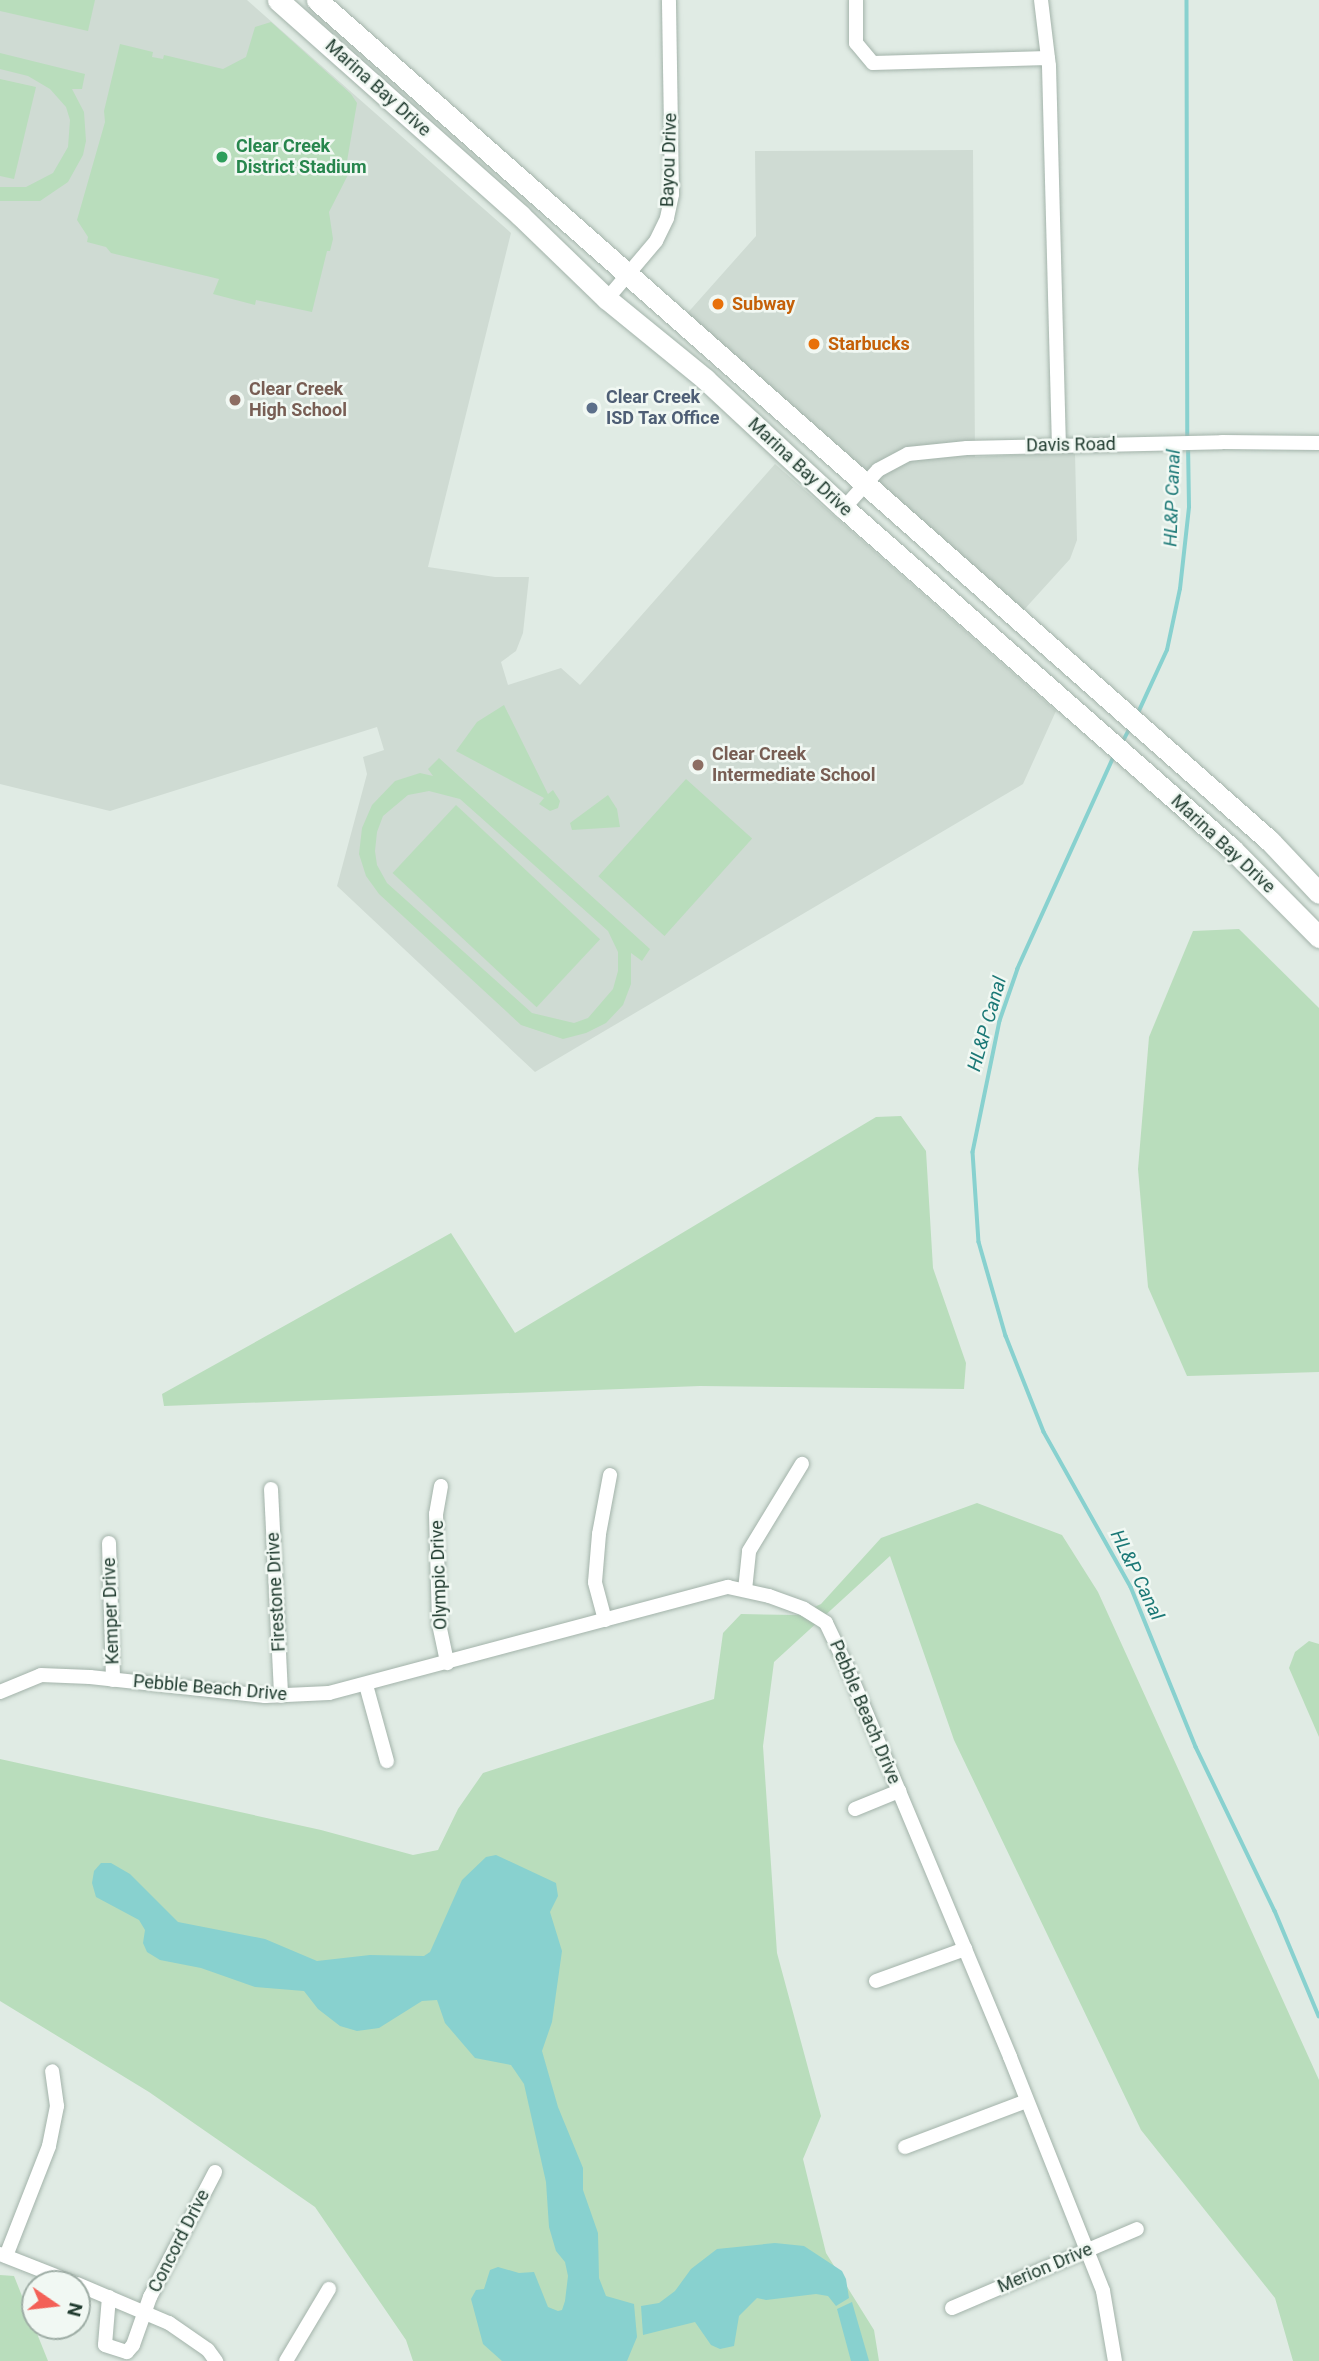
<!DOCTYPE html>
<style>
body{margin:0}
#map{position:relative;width:1319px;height:2361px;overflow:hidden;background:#e0ebe4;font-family:Roboto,sans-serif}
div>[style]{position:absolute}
.built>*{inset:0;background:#cfdbd3}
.green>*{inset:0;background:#b9ddbc;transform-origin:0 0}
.water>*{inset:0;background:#88d1cf}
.stream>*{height:3.5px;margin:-1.75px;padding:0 1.75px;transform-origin:1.75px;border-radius:1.75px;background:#88d1cf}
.roads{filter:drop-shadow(0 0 2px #a3b3aa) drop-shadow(0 0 2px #a3b3aa)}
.street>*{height:14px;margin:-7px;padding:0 7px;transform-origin:7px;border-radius:7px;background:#fff}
.secondary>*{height:21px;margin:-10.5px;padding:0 10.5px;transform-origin:10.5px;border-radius:10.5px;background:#fff}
.dots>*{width:19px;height:19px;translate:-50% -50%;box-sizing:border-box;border:4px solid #f1f8f3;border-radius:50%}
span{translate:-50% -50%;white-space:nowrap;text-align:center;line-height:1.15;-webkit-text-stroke:5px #f1f8f3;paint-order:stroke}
.street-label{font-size:18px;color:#213c30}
.leisure-label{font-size:18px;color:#27864d;font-weight:700}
.left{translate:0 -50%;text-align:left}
.food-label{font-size:18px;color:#c56008;font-weight:700}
.education-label{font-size:18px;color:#785e54;font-weight:700}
.service-label{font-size:18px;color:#4e5e75;font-weight:700}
.water-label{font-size:19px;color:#1b7876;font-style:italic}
.north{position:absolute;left:21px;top:2270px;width:70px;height:70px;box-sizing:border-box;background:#f1f8f3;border:2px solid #9eada5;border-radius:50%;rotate:104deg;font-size:19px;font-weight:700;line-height:28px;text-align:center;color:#213c30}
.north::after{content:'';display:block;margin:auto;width:24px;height:32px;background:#f36057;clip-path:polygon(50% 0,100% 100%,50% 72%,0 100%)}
</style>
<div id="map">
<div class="built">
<i style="clip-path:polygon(0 0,247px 0,511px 233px,428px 567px,495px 577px,529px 577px,523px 633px,516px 651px,501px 662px,508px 685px,561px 668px,580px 685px,775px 464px,1056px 711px,1023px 784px,535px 1072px,337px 886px,367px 774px,363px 757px,384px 750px,377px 727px,110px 811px,0 784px)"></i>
<i style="clip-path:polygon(973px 150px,975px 457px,1075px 452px,1077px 540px,1070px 559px,1022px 612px,684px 317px,756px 236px,755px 151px)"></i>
</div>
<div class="green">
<i style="clip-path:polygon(0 0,95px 0,88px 31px,0 11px)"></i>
<i style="clip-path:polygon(271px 22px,351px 94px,357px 103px,346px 167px,351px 169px,329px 212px,333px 239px,330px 251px,327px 251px,312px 312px,256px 300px,255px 305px,213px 294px,219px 279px,111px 253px,106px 247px,87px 242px,88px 237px,77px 220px,105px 122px,104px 111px,120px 44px,153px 52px,152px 57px,163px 59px,164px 55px,223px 69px,246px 57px,255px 27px)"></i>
<i style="clip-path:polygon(0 53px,85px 74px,82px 89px,72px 89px,84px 112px,86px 141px,83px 155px,68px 182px,40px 201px,0 201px,0 187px,26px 187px,53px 173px,68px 147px,70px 120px,66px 107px,50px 89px,28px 76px,0 69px)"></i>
<i style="clip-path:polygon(0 79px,36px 87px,14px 179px,0 176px)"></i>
<i style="clip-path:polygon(504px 705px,548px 794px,553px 790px,560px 801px,558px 808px,550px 811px,539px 804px,544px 798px,456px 751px,477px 722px)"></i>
<i style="clip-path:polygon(evenodd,439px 758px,650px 949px,642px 961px,631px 953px,631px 984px,623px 1005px,606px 1023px,586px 1033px,563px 1039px,521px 1025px,379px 894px,366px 876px,359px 854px,362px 828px,372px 805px,395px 781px,420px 773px,433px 776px,428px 769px,439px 758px,429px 791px,460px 799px,608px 931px,618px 952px,618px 971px,613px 989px,588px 1018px,574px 1023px,532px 1013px,387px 883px,377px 865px,375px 851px,377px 832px,383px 816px,408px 795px,429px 791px)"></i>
<i style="left:686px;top:779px;width:89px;height:131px;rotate:42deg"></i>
<i style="clip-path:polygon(608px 795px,617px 809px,620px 827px,572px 830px,570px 823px)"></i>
<i style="left:456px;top:805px;width:197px;height:93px;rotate:43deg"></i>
<i style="clip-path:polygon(1239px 929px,1319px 1008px,1319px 1372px,1187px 1376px,1148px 1287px,1138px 1169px,1149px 1037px,1193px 931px)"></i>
<i style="clip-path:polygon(901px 1116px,926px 1151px,933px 1268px,966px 1363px,964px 1389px,700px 1386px,164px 1406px,162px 1394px,451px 1233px,515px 1333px,876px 1117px)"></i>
<i style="clip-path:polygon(977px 1503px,1062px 1535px,1098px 1592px,1319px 2080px,1319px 2361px,1293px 2361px,1275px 2298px,1141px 2130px,954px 1740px,890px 1556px,774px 1662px,763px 1746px,777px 1953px,821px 2116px,803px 2159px,826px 2253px,874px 2330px,879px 2361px,413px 2361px,406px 2340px,315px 2207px,149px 2092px,0 2001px,0 1759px,321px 1830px,413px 1855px,438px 1850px,458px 1809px,483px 1773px,714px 1699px,723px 1633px,741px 1614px,797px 1615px,821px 1604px,881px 1538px)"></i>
<i style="clip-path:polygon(1309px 1641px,1319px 1644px,1319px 1737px,1289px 1668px,1295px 1652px)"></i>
<i style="clip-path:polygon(0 2275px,14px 2276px,48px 2361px,0 2361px)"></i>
</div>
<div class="water">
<i style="clip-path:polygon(496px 1855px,556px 1883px,558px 1896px,550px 1912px,562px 1951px,552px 2022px,542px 2051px,558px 2107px,583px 2168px,583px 2190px,598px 2233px,599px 2278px,606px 2296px,634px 2304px,637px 2337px,627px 2361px,502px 2361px,483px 2344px,471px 2299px,476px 2290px,484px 2289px,490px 2270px,498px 2267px,519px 2273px,534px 2272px,548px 2307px,558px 2311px,562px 2310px,565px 2301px,568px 2276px,565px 2262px,556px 2251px,549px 2227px,546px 2182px,524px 2084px,511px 2065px,475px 2058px,445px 2023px,437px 2000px,422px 2001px,379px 2028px,357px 2031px,340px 2026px,318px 2009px,304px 1991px,255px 1987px,201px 1968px,160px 1960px,147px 1952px,143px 1943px,145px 1930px,139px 1920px,96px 1897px,92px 1883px,94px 1871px,101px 1863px,111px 1863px,130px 1874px,178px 1922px,265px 1939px,317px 1961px,370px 1955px,424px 1956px,430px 1952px,462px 1880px,486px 1857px)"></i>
<i style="clip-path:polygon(775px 2243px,804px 2246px,842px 2271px,846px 2279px,849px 2298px,836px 2306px,828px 2296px,816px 2294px,766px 2300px,757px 2298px,739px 2316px,734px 2346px,720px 2349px,711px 2345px,695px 2322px,643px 2335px,641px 2306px,659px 2303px,675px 2291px,691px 2269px,717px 2249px)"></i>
<i style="clip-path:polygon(852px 2302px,869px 2361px,851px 2361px,837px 2309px)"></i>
</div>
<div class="stream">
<i style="left:1187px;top:0;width:438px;rotate:89.9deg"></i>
<i style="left:1138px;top:713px;width:69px;rotate:-65.3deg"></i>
<i style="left:1167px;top:650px;width:62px;rotate:-78deg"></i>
<i style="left:1180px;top:589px;width:82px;rotate:-83.7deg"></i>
<i style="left:1189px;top:507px;width:61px;rotate:-90.9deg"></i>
<i style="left:1123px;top:741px;width:17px;rotate:-62deg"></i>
<i style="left:1114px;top:757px;width:233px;rotate:114.4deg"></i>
<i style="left:1018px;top:969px;width:55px;rotate:109.1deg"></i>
<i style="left:1000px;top:1021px;width:134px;rotate:101.6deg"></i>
<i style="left:973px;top:1152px;width:90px;rotate:86.2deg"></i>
<i style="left:979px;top:1242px;width:98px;rotate:74deg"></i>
<i style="left:1006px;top:1336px;width:103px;rotate:68.4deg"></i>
<i style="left:1044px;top:1432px;width:178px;rotate:60.7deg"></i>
<i style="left:1131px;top:1587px;width:173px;rotate:67.9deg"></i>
<i style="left:1196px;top:1747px;width:182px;rotate:64.3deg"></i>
<i style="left:1275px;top:1911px;width:114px;rotate:67.3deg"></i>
</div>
<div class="roads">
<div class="street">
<i style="left:856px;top:0;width:43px;rotate:90deg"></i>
<i style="left:856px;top:43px;width:26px;rotate:50deg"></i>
<i style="left:873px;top:63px;width:175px;rotate:-1.6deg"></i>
<i style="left:1041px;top:0;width:66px;rotate:83.1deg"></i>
<i style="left:1049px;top:66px;width:379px;rotate:88.5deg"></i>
<i style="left:607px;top:299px;width:76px;rotate:-49.8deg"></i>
<i style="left:656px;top:241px;width:25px;rotate:-64deg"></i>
<i style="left:667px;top:218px;width:25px;rotate:-78deg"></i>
<i style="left:672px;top:194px;width:194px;rotate:-90.9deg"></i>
<i style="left:844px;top:508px;width:51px;rotate:-48.2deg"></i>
<i style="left:878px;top:470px;width:34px;rotate:-28deg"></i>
<i style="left:908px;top:454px;width:59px;rotate:-5.8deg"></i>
<i style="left:967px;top:448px;width:255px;rotate:-1.3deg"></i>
<i style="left:1222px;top:442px;width:97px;rotate:0.6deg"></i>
<i style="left:441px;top:1486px;width:28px;rotate:100deg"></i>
<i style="left:436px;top:1514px;width:110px;rotate:88.4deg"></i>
<i style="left:439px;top:1624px;width:40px;rotate:78deg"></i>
<i style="left:271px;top:1489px;width:207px;rotate:87.2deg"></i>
<i style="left:109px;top:1543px;width:137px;rotate:88.3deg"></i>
<i style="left:745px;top:1590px;width:39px;rotate:-84deg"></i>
<i style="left:749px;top:1551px;width:102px;rotate:-58.7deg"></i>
<i style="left:605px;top:1620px;width:39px;rotate:-105deg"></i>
<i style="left:595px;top:1582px;width:48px;rotate:-85.2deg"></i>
<i style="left:599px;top:1534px;width:60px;rotate:-79.4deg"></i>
<i style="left:366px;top:1685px;width:79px;rotate:74.6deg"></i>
<i style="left:0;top:1692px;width:44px;rotate:-22.5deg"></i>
<i style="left:41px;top:1675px;width:49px;rotate:2.3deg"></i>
<i style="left:90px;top:1677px;width:176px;rotate:6.2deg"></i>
<i style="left:265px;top:1696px;width:64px;rotate:-2.7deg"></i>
<i style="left:329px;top:1693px;width:413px;rotate:-14.9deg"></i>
<i style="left:728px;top:1587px;width:42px;rotate:12.4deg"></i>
<i style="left:769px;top:1596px;width:37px;rotate:20deg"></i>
<i style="left:804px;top:1609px;width:26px;rotate:32deg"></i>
<i style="left:826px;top:1623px;width:49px;rotate:64.5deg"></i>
<i style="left:847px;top:1667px;width:423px;rotate:67.3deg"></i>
<i style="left:1010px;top:2057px;width:252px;rotate:68.3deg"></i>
<i style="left:1103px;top:2291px;width:71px;rotate:80.3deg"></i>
<i style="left:855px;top:1809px;width:48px;rotate:-22.2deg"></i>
<i style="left:876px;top:1981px;width:95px;rotate:-19.8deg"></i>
<i style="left:905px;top:2147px;width:130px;rotate:-20.7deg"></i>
<i style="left:0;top:2254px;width:82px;rotate:21.5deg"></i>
<i style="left:6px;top:2256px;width:118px;rotate:-68.6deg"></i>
<i style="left:49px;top:2146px;width:41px;rotate:-78.7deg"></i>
<i style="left:57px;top:2106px;width:35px;rotate:-98deg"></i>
<i style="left:77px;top:2284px;width:100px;rotate:23deg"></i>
<i style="left:169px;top:2323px;width:47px;rotate:34.7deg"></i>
<i style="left:208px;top:2350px;width:14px;rotate:54deg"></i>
<i style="left:109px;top:2297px;width:48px;rotate:94.8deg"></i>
<i style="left:105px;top:2345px;width:23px;rotate:18deg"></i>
<i style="left:127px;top:2352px;width:9px;rotate:-49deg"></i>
<i style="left:133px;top:2345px;width:51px;rotate:-70.5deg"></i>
<i style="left:150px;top:2297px;width:141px;rotate:-62.5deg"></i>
<i style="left:952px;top:2308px;width:201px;rotate:-23.1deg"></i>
<i style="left:286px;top:2361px;width:84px;rotate:-59.2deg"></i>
</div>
<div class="secondary">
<i style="left:278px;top:0;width:324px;rotate:41.6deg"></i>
<i style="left:520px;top:215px;width:121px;rotate:44deg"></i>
<i style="left:607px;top:299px;width:127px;rotate:39.2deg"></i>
<i style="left:705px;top:379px;width:190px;rotate:42.9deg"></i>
<i style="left:844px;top:508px;width:517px;rotate:41.31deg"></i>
<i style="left:1232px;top:849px;width:124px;rotate:45.3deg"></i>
<i style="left:317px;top:0;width:1271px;rotate:41.43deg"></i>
<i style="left:1270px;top:841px;width:71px;rotate:46.7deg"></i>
</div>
</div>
<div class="dots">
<i style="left:222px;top:157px;background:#2e9e5b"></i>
<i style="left:718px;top:304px;background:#e8710a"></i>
<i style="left:814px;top:344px;background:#e8710a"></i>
<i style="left:235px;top:400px;background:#8d6e63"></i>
<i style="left:592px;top:408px;background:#5c6f8a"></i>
<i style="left:698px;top:765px;background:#8d6e63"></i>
</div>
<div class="street-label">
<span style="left:378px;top:88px;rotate:42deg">Marina Bay Drive</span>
<span style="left:669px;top:160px;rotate:-88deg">Bayou Drive</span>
<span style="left:1071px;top:445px;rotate:-1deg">Davis Road</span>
<span style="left:800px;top:467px;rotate:43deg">Marina Bay Drive</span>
<span style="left:1223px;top:844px;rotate:43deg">Marina Bay Drive</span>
<span style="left:439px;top:1575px;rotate:-92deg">Olympic Drive</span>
<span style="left:276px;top:1592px;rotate:-93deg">Firestone Drive</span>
<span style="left:111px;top:1611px;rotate:-92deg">Kemper Drive</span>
<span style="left:210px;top:1688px;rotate:5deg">Pebble Beach Drive</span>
<span style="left:865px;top:1712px;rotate:67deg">Pebble Beach Drive</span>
<span style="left:179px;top:2241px;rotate:-63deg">Concord Drive</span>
<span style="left:1045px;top:2268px;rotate:-23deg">Merion Drive</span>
</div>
<div class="leisure-label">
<span class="left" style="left:236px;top:157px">Clear Creek<br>District Stadium</span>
</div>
<div class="food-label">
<span class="left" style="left:732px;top:304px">Subway</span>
<span class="left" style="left:828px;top:344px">Starbucks</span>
</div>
<div class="education-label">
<span class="left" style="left:249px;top:400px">Clear Creek<br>High School</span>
<span class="left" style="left:712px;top:765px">Clear Creek<br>Intermediate School</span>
</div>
<div class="service-label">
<span class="left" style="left:606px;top:408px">Clear Creek<br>ISD Tax Office</span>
</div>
<div class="water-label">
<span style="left:1172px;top:498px;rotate:-88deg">HL&amp;P Canal</span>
<span style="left:987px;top:1024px;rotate:-74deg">HL&amp;P Canal</span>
<span style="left:1137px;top:1575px;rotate:64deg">HL&amp;P Canal</span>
</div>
<div class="north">N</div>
</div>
